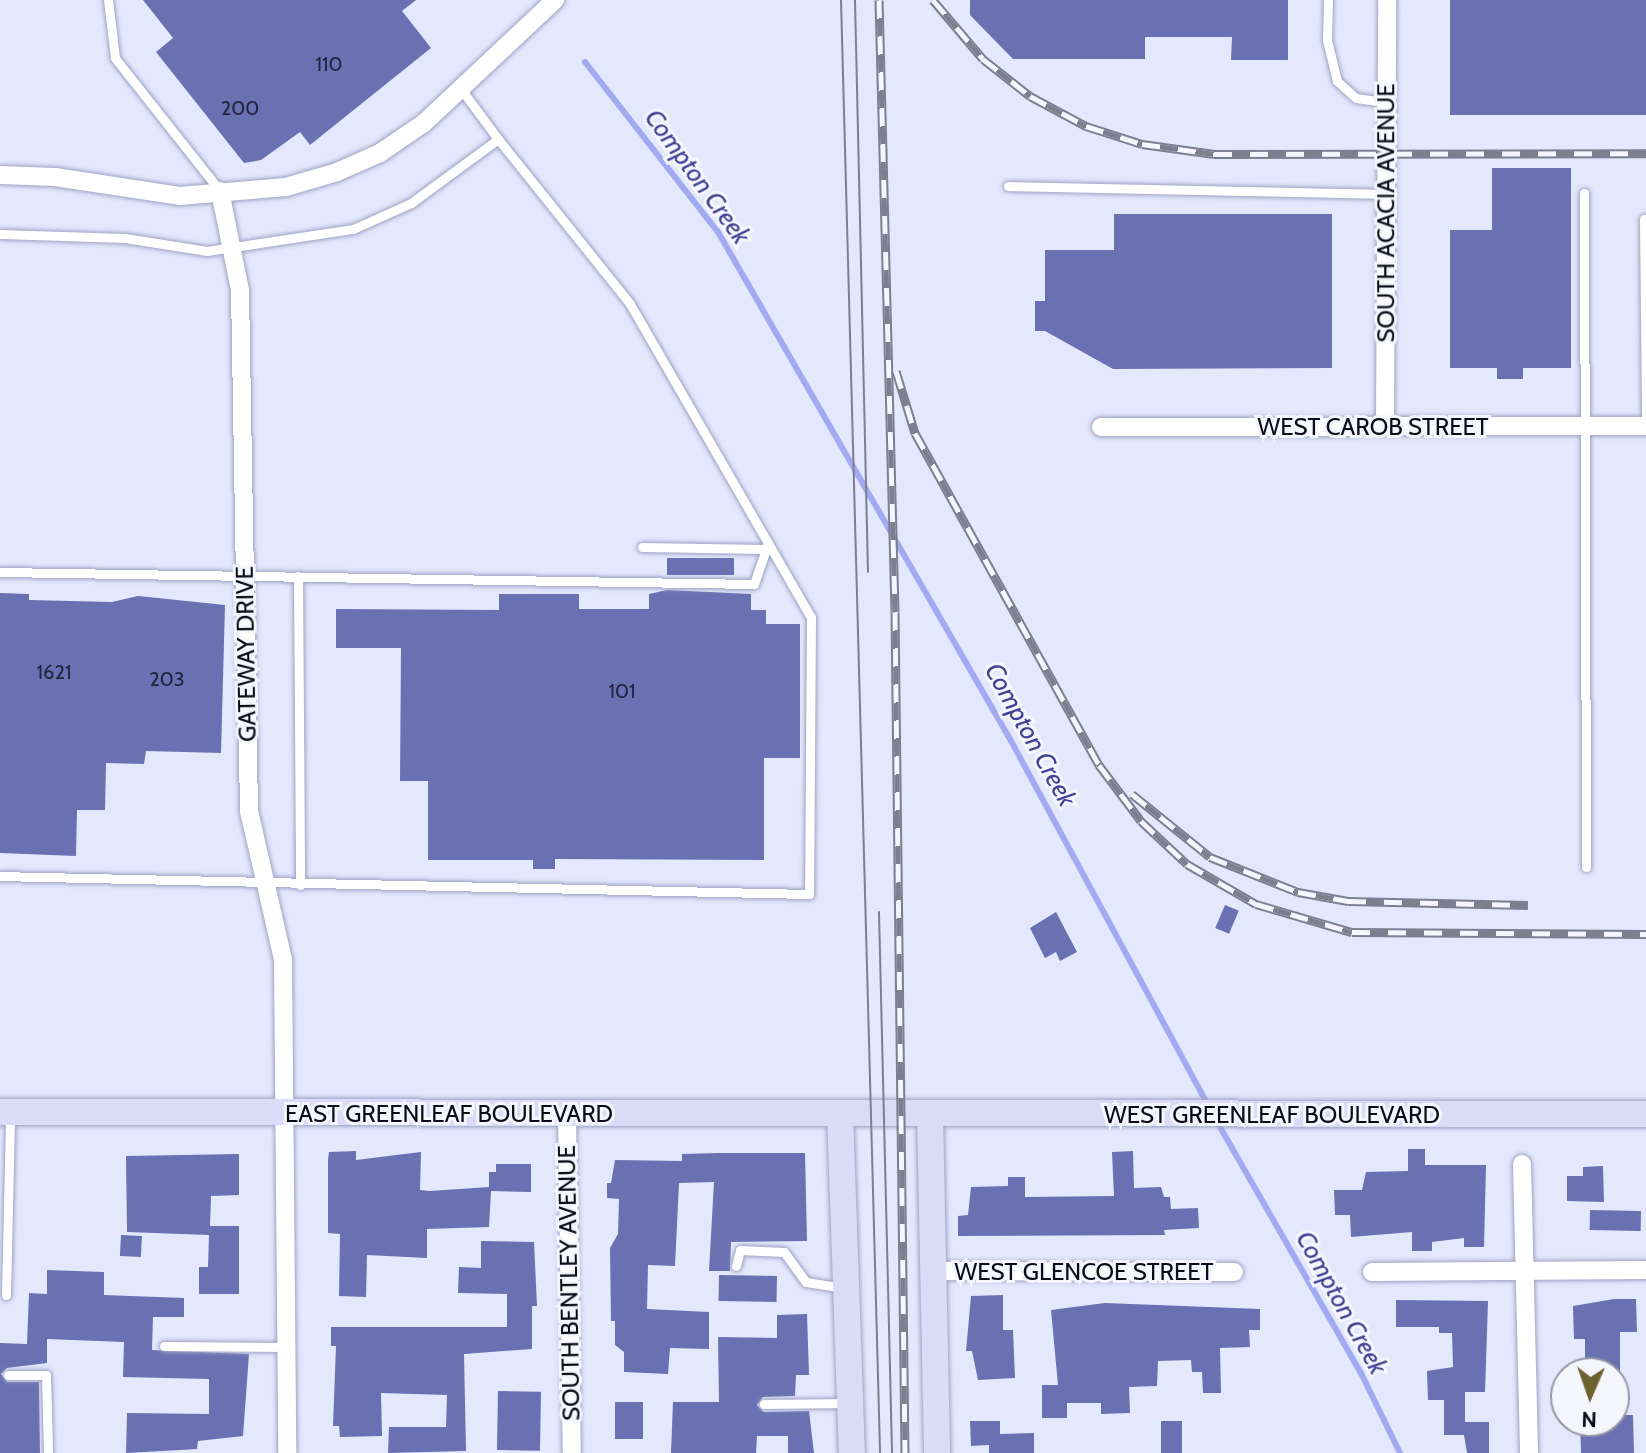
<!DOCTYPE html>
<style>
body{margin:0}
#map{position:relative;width:1646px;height:1453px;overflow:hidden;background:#e4e8fd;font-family:Cabin,sans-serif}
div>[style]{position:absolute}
.stream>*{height:6px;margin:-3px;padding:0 3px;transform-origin:3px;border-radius:3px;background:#a2abf1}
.building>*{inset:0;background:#6971b2;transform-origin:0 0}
.roads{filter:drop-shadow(0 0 2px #9da3c4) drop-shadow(0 0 2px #9da3c4)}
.lane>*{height:9px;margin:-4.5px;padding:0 4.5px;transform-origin:4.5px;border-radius:4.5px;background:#fff}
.street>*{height:18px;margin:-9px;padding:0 9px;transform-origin:9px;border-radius:9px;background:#fff}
.secondary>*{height:26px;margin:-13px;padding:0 13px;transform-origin:13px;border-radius:13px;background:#dadcf7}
.tram>*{height:2px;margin:-1px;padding:0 1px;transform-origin:1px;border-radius:1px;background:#7c7f90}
.rail>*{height:9px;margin-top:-4.5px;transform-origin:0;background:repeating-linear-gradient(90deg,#f5f6fd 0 18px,#7c7f90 0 36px);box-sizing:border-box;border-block:2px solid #7c7f90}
span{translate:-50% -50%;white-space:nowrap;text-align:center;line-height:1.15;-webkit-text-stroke:6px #f5f6fd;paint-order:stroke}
.number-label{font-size:20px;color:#21243d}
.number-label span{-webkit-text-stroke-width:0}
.street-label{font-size:24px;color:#090b16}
.water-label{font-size:26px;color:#3f4293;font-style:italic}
.north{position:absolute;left:1550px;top:1357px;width:80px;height:80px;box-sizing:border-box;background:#f5f6fd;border:2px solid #9798a1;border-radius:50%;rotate:182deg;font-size:22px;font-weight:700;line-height:32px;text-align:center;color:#090b16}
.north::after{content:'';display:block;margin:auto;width:28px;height:36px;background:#6d622f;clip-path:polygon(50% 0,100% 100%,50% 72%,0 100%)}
</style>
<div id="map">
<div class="stream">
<i style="left:585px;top:62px;width:216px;rotate:52deg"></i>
<i style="left:718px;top:232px;width:585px;rotate:60.06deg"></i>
<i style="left:1010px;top:739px;width:418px;rotate:61.6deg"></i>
<i style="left:1216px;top:1120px;width:292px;rotate:60.2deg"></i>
<i style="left:1361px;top:1373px;width:89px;rotate:64deg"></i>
</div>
<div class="building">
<i style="clip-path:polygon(143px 0,416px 0,402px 11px,431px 48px,310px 145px,300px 132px,261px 160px,244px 163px,156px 52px,173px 38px)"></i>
<i style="clip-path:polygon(970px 0,1288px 0,1288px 60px,1231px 60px,1232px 37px,1145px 37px,1145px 59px,1013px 59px,970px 15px)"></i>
<i style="left:1450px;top:0;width:196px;height:115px"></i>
<i style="clip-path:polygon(1492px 168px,1571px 168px,1571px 368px,1523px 368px,1523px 379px,1497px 379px,1497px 368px,1450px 368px,1450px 230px,1492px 230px)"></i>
<i style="clip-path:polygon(1114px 214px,1332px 214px,1332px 368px,1113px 369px,1045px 331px,1035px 331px,1035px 301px,1045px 301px,1045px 250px,1114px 250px)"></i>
<i style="left:667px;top:558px;width:67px;height:17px"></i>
<i style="clip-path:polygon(667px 590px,751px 594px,751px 610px,766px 610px,766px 624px,800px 624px,800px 758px,764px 758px,764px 860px,555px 859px,555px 869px,533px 869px,533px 860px,428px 860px,428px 781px,400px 781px,401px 648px,336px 648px,336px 609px,499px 610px,499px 594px,579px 594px,579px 609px,649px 609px,649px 594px)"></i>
<i style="clip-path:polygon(0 593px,29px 594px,29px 600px,112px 602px,138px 596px,225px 605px,221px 753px,146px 751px,144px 764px,106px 763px,105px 810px,77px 810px,76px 856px,0 853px)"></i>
<i style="left:1225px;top:905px;width:15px;height:25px;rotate:23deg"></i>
<i style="clip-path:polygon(1056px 912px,1077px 952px,1060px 961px,1056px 952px,1045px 958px,1030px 928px)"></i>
<i style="clip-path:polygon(1408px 1149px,1425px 1149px,1425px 1165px,1486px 1165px,1484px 1247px,1464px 1247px,1464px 1238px,1432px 1242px,1432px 1251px,1412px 1251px,1412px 1232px,1351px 1237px,1350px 1215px,1335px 1215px,1334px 1190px,1362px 1190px,1366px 1172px,1408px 1171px)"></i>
<i style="clip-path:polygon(356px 1151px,356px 1160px,421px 1152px,420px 1190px,430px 1191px,489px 1187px,489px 1172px,496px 1172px,496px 1164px,531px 1164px,531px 1192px,491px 1191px,489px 1227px,427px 1229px,427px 1258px,367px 1255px,366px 1297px,339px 1296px,340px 1234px,328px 1233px,328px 1160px,329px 1152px)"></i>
<i style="clip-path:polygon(1133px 1151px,1134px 1188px,1161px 1187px,1164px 1197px,1170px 1197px,1171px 1209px,1198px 1208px,1199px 1228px,1164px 1230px,1165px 1235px,958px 1236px,958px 1216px,968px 1215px,971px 1187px,1008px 1186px,1008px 1177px,1025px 1177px,1025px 1197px,1114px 1196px,1112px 1152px)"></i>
<i style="clip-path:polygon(720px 1153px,805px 1153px,807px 1241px,731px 1242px,730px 1271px,709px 1271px,714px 1182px,679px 1183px,675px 1266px,648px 1265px,647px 1309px,709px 1312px,709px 1349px,670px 1348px,668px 1374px,624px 1372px,624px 1352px,615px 1345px,615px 1321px,611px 1321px,610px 1248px,618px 1234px,619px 1199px,607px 1198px,607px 1183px,611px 1183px,615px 1160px,682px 1161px,682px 1154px)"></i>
<i style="clip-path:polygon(239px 1154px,239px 1195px,211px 1196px,210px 1226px,239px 1226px,239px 1294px,199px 1294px,199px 1267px,208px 1267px,209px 1235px,127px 1232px,126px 1156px)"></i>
<i style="clip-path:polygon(1603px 1166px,1604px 1202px,1567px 1201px,1567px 1176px,1583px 1176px,1583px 1167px)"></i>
<i style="left:1590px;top:1210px;width:51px;height:20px;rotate:1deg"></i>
<i style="left:121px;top:1235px;width:21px;height:21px;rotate:3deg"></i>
<i style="clip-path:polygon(481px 1241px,534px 1242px,537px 1306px,532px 1306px,532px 1349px,464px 1354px,466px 1451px,388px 1453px,389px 1427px,446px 1427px,447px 1395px,381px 1393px,382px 1436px,340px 1437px,339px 1426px,333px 1426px,336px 1346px,331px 1346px,331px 1327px,507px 1327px,507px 1294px,458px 1293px,459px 1267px,481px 1268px)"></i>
<i style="clip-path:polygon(47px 1270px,104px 1272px,104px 1295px,184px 1298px,184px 1317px,153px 1317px,152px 1350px,249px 1354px,243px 1436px,198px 1441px,197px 1449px,126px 1453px,127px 1413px,209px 1414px,209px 1379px,123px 1377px,124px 1342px,47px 1339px,47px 1363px,7px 1368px,1px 1374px,7px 1382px,39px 1382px,40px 1453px,0 1453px,0 1343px,27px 1344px,29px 1293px,47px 1294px)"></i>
<i style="left:719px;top:1275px;width:58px;height:26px;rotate:1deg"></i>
<i style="clip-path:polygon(1003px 1295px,1003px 1330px,1013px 1330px,1015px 1378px,978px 1380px,972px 1351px,966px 1351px,971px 1296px)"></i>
<i style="clip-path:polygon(1614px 1299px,1636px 1299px,1637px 1332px,1620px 1332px,1620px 1373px,1585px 1373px,1585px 1339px,1574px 1339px,1573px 1306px)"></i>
<i style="clip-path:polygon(1396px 1300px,1488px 1301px,1485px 1392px,1465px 1392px,1465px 1422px,1489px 1422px,1489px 1453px,1467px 1453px,1464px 1435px,1444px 1435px,1444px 1400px,1428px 1400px,1427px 1371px,1453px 1367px,1452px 1333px,1439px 1333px,1439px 1327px,1396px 1327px)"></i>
<i style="clip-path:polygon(1105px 1303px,1260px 1309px,1260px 1330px,1249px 1330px,1250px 1347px,1220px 1348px,1221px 1393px,1203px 1393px,1202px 1372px,1192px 1372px,1191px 1360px,1158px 1361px,1157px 1386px,1129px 1387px,1130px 1413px,1101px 1414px,1101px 1403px,1067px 1403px,1067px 1418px,1042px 1418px,1042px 1385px,1058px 1385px,1051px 1310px)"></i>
<i style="clip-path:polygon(807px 1314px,809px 1375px,796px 1375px,795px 1396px,763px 1397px,757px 1405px,764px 1412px,809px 1411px,814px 1453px,788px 1453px,788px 1436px,757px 1436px,756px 1453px,671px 1453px,673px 1402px,719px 1402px,718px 1337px,777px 1338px,777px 1315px)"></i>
<i style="left:498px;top:1391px;width:43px;height:59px;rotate:1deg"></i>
<i style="left:615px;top:1402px;width:28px;height:37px"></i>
<i style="clip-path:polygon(1614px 1415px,1633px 1415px,1634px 1453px,1581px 1453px,1580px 1421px,1614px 1421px)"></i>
<i style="clip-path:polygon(970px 1421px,1000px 1421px,1000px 1434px,1034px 1433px,1034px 1453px,989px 1453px,989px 1445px,971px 1446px)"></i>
<i style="left:1161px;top:1421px;width:21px;height:32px"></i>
</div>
<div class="roads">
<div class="lane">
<i style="left:108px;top:0;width:58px;rotate:83.1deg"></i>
<i style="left:115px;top:58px;width:169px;rotate:51.7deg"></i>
<i style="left:1328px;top:0;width:40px;rotate:91.4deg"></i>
<i style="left:1327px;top:40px;width:42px;rotate:76.3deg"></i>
<i style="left:1337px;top:81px;width:25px;rotate:42deg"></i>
<i style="left:1356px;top:98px;width:30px;rotate:8deg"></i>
<i style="left:461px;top:89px;width:62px;rotate:53.5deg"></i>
<i style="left:1008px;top:186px;width:378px;rotate:1.2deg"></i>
<i style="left:1584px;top:193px;width:674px;rotate:89.83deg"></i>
<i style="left:1644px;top:219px;width:207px;rotate:89.4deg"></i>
<i style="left:0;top:234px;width:125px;rotate:1.8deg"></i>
<i style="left:125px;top:238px;width:83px;rotate:9deg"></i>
<i style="left:207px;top:251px;width:148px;rotate:-8.6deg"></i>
<i style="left:353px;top:229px;width:64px;rotate:-24.1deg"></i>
<i style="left:411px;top:203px;width:108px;rotate:-36.3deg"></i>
<i style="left:498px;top:139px;width:211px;rotate:51.3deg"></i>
<i style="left:630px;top:304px;width:362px;rotate:60deg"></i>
<i style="left:811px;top:617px;width:277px;rotate:90.4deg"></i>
<i style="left:809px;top:894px;width:809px;rotate:-178.73deg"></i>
<i style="left:642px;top:547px;width:124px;rotate:0.9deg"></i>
<i style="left:0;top:572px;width:754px;rotate:0.91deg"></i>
<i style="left:754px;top:584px;width:43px;rotate:-71.1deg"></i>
<i style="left:298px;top:576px;width:309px;rotate:89.6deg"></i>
<i style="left:736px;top:1266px;width:16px;rotate:-76deg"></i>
<i style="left:740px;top:1250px;width:44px;rotate:2.6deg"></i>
<i style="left:784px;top:1252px;width:37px;rotate:54deg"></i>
<i style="left:806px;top:1282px;width:36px;rotate:9deg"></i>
<i style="left:6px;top:1295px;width:179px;rotate:-88.7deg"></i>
<i style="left:164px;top:1346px;width:121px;rotate:0.5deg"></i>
<i style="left:8px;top:1375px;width:38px"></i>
<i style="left:46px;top:1375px;width:78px;rotate:88.5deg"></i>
<i style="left:764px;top:1404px;width:83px;rotate:-0.7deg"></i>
</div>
<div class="street">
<i style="left:0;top:175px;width:55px;rotate:2.1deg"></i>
<i style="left:55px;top:177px;width:126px;rotate:8.6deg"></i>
<i style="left:180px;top:196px;width:106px;rotate:-4.9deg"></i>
<i style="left:286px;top:187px;width:53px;rotate:-16.4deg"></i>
<i style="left:337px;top:172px;width:47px;rotate:-23.8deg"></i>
<i style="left:380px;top:153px;width:53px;rotate:-34.3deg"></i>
<i style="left:424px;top:123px;width:180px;rotate:-43.2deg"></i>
<i style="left:220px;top:191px;width:101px;rotate:78.6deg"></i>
<i style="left:240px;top:290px;width:521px;rotate:89.01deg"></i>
<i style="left:249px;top:811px;width:152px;rotate:77.1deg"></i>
<i style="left:283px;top:959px;width:494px;rotate:89.5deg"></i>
<i style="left:1385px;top:426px;width:426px;rotate:-89.7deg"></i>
<i style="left:1101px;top:427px;width:545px;rotate:-0.11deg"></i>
<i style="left:567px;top:1113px;width:340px;rotate:89.2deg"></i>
<i style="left:1522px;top:1164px;width:289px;rotate:88.6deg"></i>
<i style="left:933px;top:1271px;width:301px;rotate:0.2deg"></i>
<i style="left:1372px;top:1272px;width:274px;rotate:-0.4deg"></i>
</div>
<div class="secondary">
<i style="left:0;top:1112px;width:1646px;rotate:0.07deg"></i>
<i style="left:840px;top:1113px;width:340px;rotate:88deg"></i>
<i style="left:930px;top:1115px;width:338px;rotate:88.8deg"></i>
</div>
</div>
<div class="tram">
<i style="left:841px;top:0;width:1454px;rotate:88.46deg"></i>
<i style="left:855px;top:0;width:572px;rotate:88.7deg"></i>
<i style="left:879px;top:912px;width:541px;rotate:88.62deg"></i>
</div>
<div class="rail">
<i style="left:879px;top:0;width:612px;rotate:88.5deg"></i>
<i style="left:895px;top:612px;width:841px;rotate:89.32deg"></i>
<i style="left:933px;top:0;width:77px;rotate:49.7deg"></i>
<i style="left:983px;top:59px;width:60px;rotate:38.2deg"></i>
<i style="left:1030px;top:96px;width:64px;rotate:28.2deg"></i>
<i style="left:1086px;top:126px;width:59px;rotate:17.8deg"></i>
<i style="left:1142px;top:144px;width:73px;rotate:7.9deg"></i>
<i style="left:1214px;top:154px;width:432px;rotate:-0.1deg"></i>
<i style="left:896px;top:371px;width:65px;rotate:73deg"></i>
<i style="left:915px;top:433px;width:380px;rotate:61deg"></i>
<i style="left:1099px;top:765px;width:70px;rotate:53.1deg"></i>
<i style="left:1141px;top:821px;width:63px;rotate:43.1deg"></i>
<i style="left:1187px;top:864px;width:80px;rotate:30.1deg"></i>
<i style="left:1256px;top:904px;width:100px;rotate:16.3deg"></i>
<i style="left:1352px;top:932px;width:294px;rotate:0.4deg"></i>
<i style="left:1132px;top:794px;width:100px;rotate:38.9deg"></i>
<i style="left:1210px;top:857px;width:95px;rotate:21.7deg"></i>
<i style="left:1298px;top:892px;width:51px;rotate:10.2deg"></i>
<i style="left:1348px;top:901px;width:180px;rotate:1.3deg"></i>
</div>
<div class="number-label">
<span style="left:329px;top:64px">110</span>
<span style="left:240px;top:108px">200</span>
<span style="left:54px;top:672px">1621</span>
<span style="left:167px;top:679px">203</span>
<span style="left:622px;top:691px">101</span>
</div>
<div class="street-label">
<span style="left:1386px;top:213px;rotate:-90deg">SOUTH ACACIA AVENUE</span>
<span style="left:1373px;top:427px">WEST CAROB STREET</span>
<span style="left:246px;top:654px;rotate:-91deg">GATEWAY DRIVE</span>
<span style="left:449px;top:1114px">EAST GREENLEAF BOULEVARD</span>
<span style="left:1272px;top:1115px">WEST GREENLEAF BOULEVARD</span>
<span style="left:1084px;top:1272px">WEST GLENCOE STREET</span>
<span style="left:569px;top:1283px;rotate:-91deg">SOUTH BENTLEY AVENUE</span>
</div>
<div class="water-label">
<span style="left:697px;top:177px;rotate:54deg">Compton Creek</span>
<span style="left:1030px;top:735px;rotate:61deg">Compton Creek</span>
<span style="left:1341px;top:1303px;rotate:61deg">Compton Creek</span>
</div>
<div class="north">N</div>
</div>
